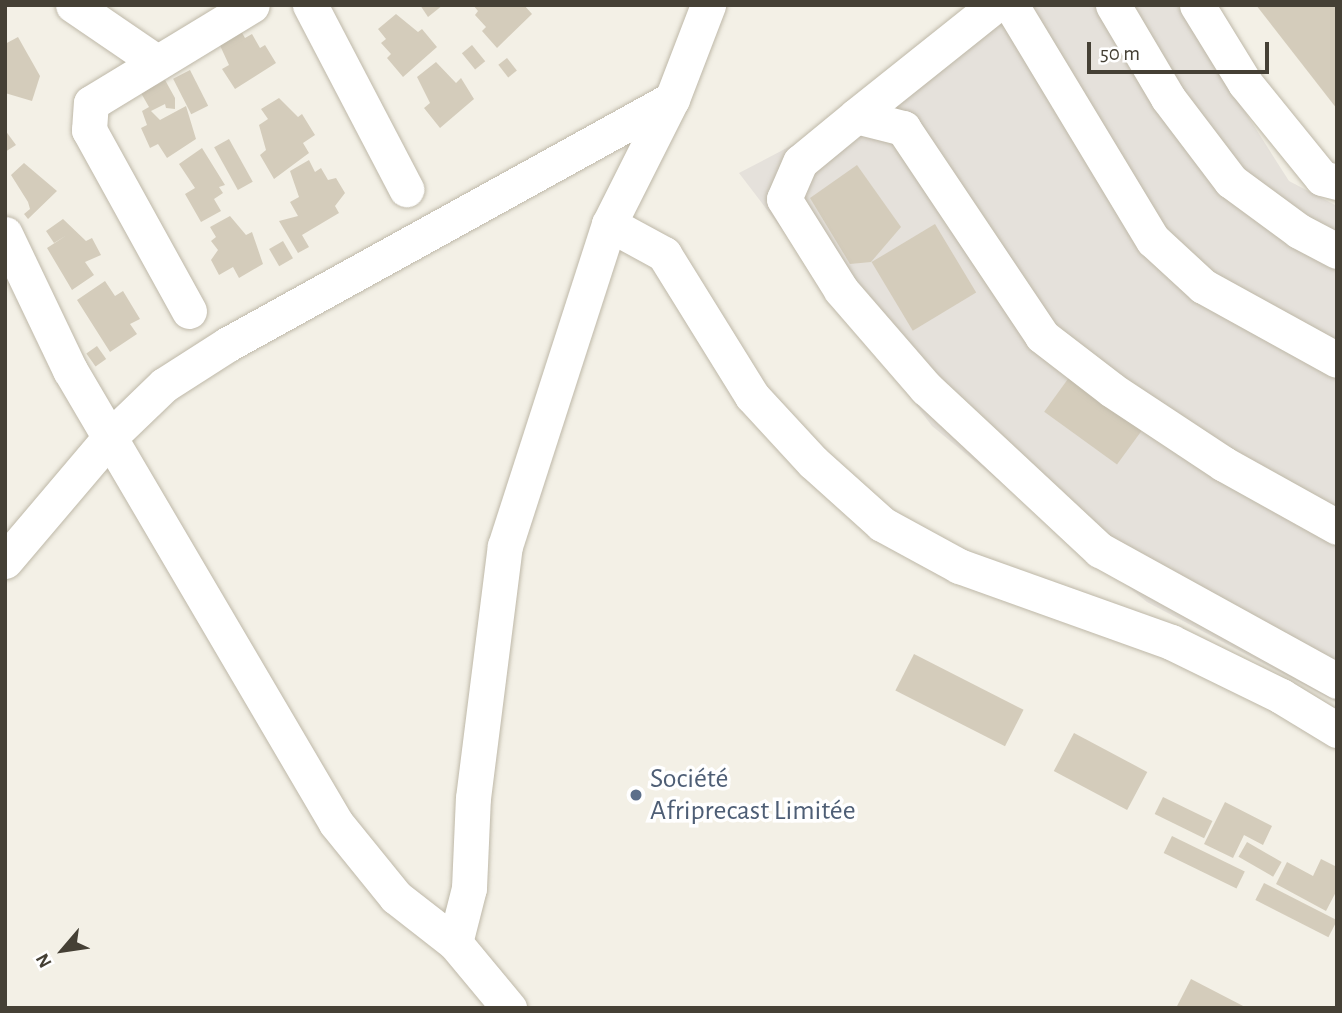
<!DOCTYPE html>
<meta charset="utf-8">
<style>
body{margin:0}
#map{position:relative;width:1342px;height:1013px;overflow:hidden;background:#f3f0e6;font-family:"Alegreya Sans",sans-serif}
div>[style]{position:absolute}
.industrial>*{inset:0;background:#e5e1db}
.building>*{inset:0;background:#d4ccbb;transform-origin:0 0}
.roads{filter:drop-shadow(0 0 2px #beb8a8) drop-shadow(0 0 2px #beb8a8)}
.minor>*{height:35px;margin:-17.5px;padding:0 17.5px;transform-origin:17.5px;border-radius:17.5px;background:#fff}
.dots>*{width:19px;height:19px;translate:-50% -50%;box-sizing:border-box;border:4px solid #fff;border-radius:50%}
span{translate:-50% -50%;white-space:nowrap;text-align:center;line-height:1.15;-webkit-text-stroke:7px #fff;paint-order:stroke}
.service-label{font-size:28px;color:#4e5e75}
.left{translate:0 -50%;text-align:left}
.frame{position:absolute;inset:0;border:7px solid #454035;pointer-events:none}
.north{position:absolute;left:28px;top:915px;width:70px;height:70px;-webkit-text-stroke:5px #fff;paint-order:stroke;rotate:241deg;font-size:19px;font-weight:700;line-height:28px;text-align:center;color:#454035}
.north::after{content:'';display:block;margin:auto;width:24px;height:32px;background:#454035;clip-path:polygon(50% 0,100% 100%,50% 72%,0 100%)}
.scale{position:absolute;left:1087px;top:42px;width:182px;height:32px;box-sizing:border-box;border:4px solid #454035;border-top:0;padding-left:9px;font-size:21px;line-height:24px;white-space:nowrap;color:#454035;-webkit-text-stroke:5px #fff;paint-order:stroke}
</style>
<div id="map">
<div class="industrial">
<i style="clip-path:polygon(972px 5px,1177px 5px,1289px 181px,1337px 206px,1337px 702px,1147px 602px,932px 426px,739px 173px,842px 119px)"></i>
</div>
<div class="building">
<i style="clip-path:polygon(420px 5px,443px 5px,428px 17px)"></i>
<i style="clip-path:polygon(473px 5px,524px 5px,532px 14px,497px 48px,482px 31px,486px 27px,475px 15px,478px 11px)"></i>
<i style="clip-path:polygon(1256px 5px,1337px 5px,1337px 109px)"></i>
<i style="clip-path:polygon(396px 14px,418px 32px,422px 29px,437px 47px,403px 77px,387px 58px,391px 54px,381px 43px,386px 39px,378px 29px)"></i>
<i style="clip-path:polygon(238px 26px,245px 38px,252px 34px,260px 48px,265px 45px,276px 63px,235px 89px,222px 69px,229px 65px,217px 39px)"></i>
<i style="clip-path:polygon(18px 37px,40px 76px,32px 101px,5px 93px,5px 44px)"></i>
<i style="left:472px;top:45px;width:21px;height:13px;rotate:51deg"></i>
<i style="left:507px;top:58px;width:16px;height:11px;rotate:52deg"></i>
<i style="clip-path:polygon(436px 62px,456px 83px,461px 78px,474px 99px,440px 128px,424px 108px,430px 103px,417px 77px)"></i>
<i style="left:190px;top:70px;width:40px;height:19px;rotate:63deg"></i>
<i style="clip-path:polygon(165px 80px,175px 98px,175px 109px,166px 108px,165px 104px,151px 111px,160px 120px,186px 106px,196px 139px,167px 158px,158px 144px,150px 148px,141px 128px,147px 125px,142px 111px,149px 107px,141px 93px)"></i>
<i style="clip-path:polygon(279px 98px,298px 117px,302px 114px,315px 135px,303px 143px,309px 153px,274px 179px,260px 155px,266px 150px,259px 125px,268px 119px,261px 109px)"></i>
<i style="clip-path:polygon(5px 130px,16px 145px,5px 152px)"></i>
<i style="left:229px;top:139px;width:49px;height:17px;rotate:61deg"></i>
<i style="clip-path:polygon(202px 148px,225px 185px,219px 187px,223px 193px,214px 199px,221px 211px,201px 222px,185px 194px,195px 188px,179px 164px)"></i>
<i style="clip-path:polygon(309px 160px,315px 172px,321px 168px,328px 180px,336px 178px,345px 193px,335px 206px,339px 213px,302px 235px,309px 247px,298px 253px,279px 221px,298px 216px,290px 202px,299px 197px,290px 171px)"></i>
<i style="clip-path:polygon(24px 163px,57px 191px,28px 219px,24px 214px,30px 209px,28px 202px,11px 175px)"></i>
<i style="clip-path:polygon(857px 165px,901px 227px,871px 262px,850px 264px,810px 198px)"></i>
<i style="clip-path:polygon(230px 216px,246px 235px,252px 232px,263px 264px,239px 278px,233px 267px,219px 275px,211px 260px,218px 250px,211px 241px,216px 237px,210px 227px)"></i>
<i style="clip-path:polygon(63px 219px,86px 241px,92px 238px,101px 255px,85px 262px,94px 275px,72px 290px,47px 248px,67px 235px,54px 243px,46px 231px)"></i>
<i style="left:935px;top:224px;width:80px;height:74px;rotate:59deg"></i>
<i style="left:283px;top:241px;width:20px;height:16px;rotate:60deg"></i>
<i style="clip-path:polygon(105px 281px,115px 296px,123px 291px,140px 319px,130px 324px,137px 334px,110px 352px,77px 300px)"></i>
<i style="left:97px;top:346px;width:16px;height:13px;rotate:55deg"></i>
<i style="left:1073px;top:372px;width:90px;height:49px;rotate:36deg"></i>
<i style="left:914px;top:654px;width:123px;height:41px;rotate:27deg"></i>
<i style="left:1074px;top:733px;width:83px;height:43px;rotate:28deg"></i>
<i style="left:1163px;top:797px;width:55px;height:19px;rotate:26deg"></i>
<i style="clip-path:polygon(1225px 802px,1272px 826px,1263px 845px,1244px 835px,1233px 858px,1204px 844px)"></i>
<i style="left:1172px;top:836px;width:81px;height:19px;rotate:26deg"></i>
<i style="left:1247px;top:842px;width:40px;height:17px;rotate:30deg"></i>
<i style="clip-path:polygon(1321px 859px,1337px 867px,1337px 890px,1326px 911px,1276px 884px,1287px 862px,1313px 876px)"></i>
<i style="left:1264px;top:883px;width:82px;height:19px;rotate:27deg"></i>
<i style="clip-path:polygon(1191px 979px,1247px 1008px,1176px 1008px)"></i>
</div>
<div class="roads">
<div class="minor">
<i style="left:73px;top:5px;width:99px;rotate:34.3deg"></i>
<i style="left:310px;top:5px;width:208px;rotate:62.4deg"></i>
<i style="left:995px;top:5px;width:178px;rotate:141.4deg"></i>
<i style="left:856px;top:116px;width:49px;rotate:14.3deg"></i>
<i style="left:903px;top:128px;width:250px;rotate:56.2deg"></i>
<i style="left:1042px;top:336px;width:88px;rotate:37.6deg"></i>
<i style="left:1112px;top:390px;width:134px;rotate:33.5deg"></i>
<i style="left:1224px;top:464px;width:129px;rotate:29.1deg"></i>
<i style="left:1011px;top:5px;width:275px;rotate:58.9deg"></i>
<i style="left:1153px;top:240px;width:68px;rotate:42.6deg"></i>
<i style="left:1203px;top:286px;width:153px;rotate:28.9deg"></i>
<i style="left:1113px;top:5px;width:108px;rotate:59.4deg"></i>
<i style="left:1168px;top:98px;width:104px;rotate:52.8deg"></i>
<i style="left:1231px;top:181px;width:84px;rotate:36.3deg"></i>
<i style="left:1299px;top:231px;width:43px;rotate:27.8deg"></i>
<i style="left:1197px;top:5px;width:92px;rotate:58.4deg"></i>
<i style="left:1245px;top:83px;width:122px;rotate:51deg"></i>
<i style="left:1322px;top:178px;width:16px;rotate:15deg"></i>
<i style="left:856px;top:116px;width:72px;rotate:140.6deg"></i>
<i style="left:800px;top:162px;width:40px;rotate:113.4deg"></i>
<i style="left:784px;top:199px;width:107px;rotate:57.9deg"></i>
<i style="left:841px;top:290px;width:130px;rotate:49.1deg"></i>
<i style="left:926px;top:388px;width:238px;rotate:43deg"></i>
<i style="left:1100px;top:550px;width:271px;rotate:28.9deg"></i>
<i style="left:609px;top:224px;width:63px;rotate:28.6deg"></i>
<i style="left:664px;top:254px;width:167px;rotate:58.2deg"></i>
<i style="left:752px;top:396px;width:90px;rotate:47.3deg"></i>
<i style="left:813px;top:462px;width:93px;rotate:41.9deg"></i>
<i style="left:882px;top:524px;width:88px;rotate:28.6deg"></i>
<i style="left:959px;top:566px;width:225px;rotate:19.7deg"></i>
<i style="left:1171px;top:642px;width:123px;rotate:26.1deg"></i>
<i style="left:1281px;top:696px;width:66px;rotate:31.3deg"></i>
<i style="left:5px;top:234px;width:151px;rotate:64.5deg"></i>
<i style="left:70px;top:370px;width:525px;rotate:59.58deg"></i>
<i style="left:336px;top:823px;width:95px;rotate:51deg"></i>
<i style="left:396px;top:897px;width:75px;rotate:37.9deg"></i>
<i style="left:455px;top:943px;width:85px;rotate:50.3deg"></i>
<i style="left:189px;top:311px;width:207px;rotate:-118.9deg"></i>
<i style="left:89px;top:130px;width:27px;rotate:-86deg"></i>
<i style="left:91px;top:103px;width:188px;rotate:-31.3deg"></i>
<i style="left:5px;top:561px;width:164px;rotate:-49.7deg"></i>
<i style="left:111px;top:436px;width:74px;rotate:-43.9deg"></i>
<i style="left:164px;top:385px;width:76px;rotate:-32.6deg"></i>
<i style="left:228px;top:344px;width:507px;rotate:-28.89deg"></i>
<i style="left:455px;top:943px;width:57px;rotate:-75.7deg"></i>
<i style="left:469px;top:888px;width:90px;rotate:-87.5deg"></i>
<i style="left:473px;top:798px;width:254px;rotate:-82.8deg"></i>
<i style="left:505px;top:546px;width:338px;rotate:-72.1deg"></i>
<i style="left:609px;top:224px;width:140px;rotate:-63.3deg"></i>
<i style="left:672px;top:99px;width:101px;rotate:-69deg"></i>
</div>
</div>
<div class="dots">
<i style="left:636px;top:795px;background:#5c6f8a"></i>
</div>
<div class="service-label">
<span class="left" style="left:650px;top:795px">Société<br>Afriprecast Limitée</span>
</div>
<div class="frame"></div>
<div class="north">N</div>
<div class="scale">50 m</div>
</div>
